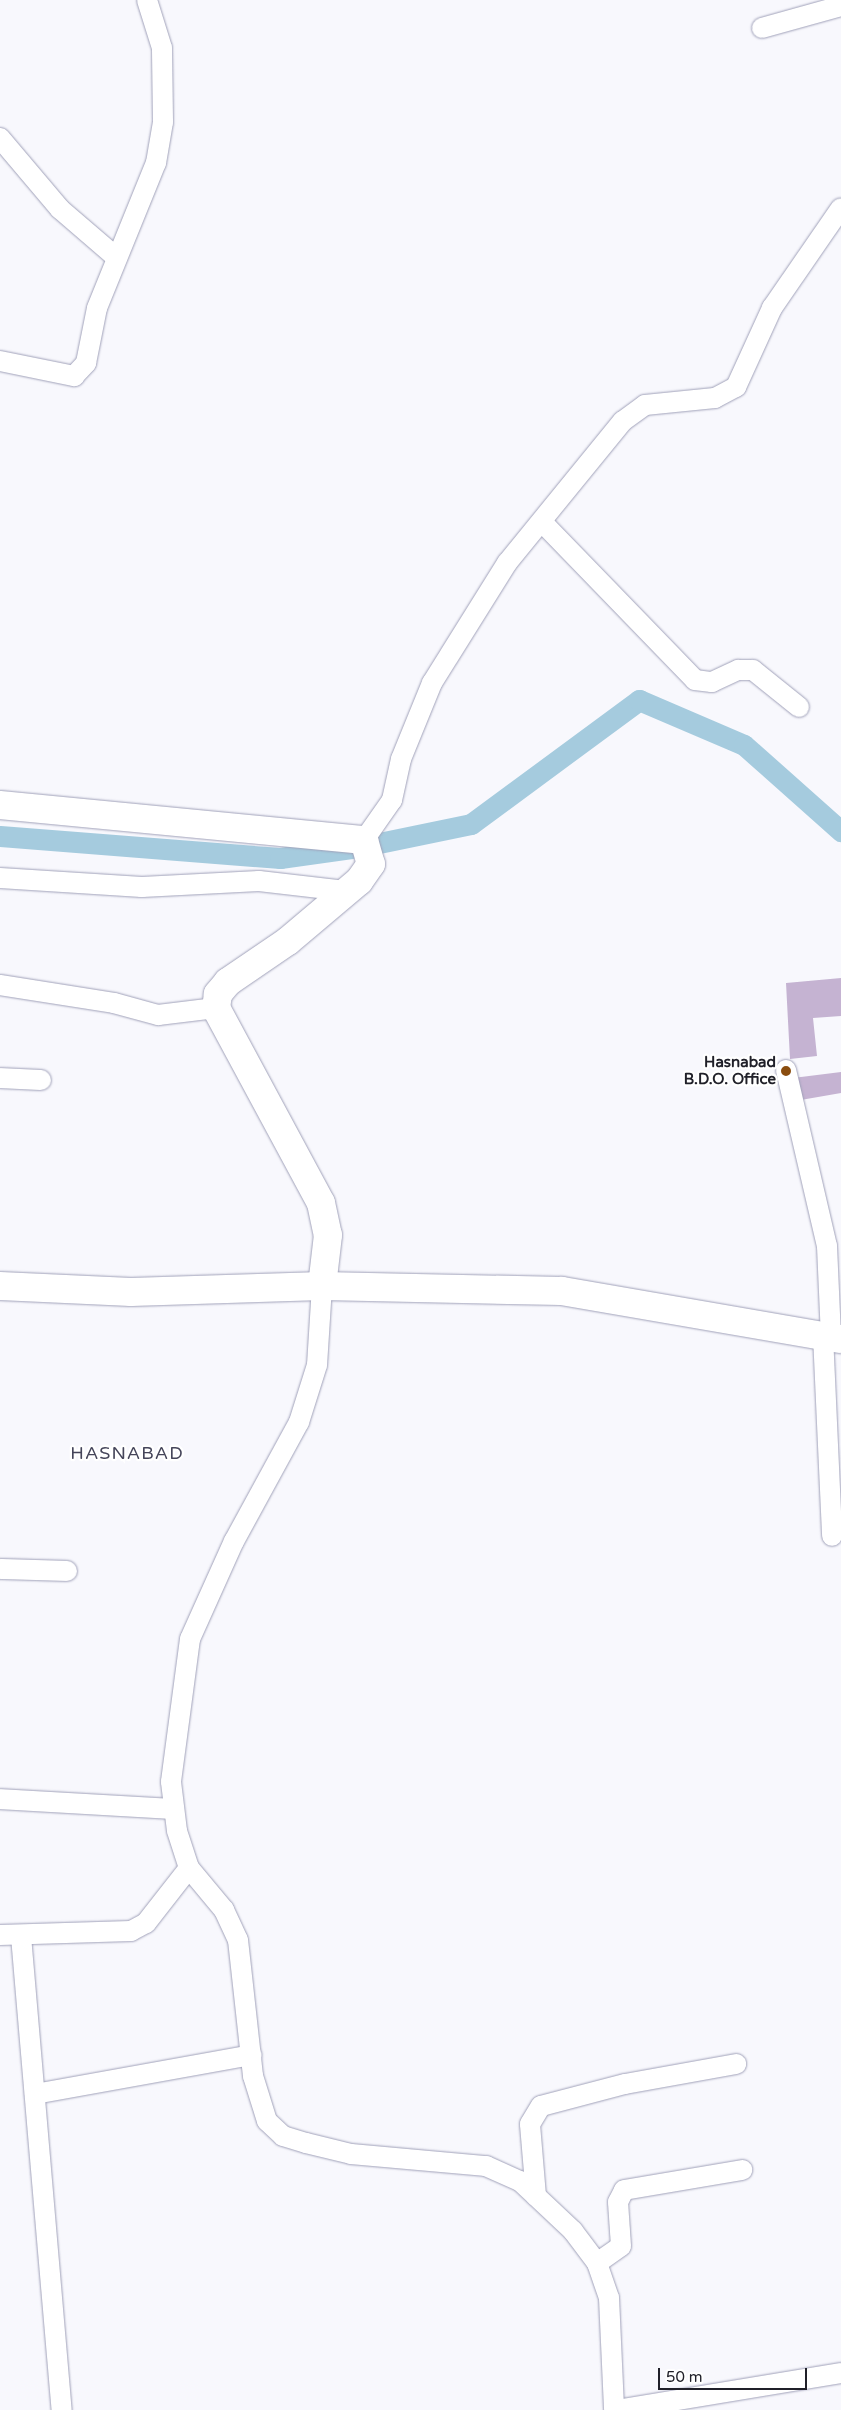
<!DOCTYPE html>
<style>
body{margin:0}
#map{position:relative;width:841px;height:2410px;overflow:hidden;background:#f8f8fd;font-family:"Varela Round",sans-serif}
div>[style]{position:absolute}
.canal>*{height:21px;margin:-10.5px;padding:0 10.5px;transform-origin:10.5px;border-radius:10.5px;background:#a5cbde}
.building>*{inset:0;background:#c5b3d2}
.roads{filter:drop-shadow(0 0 1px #a0a1b9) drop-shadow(0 0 1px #a0a1b9)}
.street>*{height:20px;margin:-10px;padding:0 10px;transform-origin:10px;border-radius:10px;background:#fff}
.secondary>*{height:28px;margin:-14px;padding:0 14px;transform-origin:14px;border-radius:14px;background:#fff}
.primary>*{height:28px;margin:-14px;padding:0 14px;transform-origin:14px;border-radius:14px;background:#fff}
.dots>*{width:14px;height:14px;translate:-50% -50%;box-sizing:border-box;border:2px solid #fff;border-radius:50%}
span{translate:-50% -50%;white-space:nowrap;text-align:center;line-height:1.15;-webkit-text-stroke:4.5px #fff;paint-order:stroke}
.poi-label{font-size:15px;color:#202029;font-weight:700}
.right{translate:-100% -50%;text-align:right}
.quarter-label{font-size:18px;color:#45455a;letter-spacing:1px}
.scale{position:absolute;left:658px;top:2368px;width:149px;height:22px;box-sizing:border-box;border:2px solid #202029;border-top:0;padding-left:6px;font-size:15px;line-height:18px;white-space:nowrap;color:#202029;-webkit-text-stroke:4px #fff;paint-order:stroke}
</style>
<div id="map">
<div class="canal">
<i style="left:0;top:836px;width:281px;rotate:4.5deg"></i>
<i style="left:280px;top:858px;width:72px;rotate:-8deg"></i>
<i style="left:379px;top:843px;width:94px;rotate:-11.7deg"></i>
<i style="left:471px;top:824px;width:209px;rotate:-36.4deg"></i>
<i style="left:639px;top:700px;width:114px;rotate:23.2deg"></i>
<i style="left:744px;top:745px;width:130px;rotate:41.6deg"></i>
</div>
<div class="building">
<i style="clip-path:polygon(841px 978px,841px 1016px,813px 1018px,817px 1056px,790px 1059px,786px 983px)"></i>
<i style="clip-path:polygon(841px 1072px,841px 1093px,795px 1101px,793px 1078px)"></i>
</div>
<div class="roads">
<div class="street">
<i style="left:762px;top:28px;width:82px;rotate:-15.6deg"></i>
<i style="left:0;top:138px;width:93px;rotate:49.8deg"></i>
<i style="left:60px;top:209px;width:75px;rotate:40.7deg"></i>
<i style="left:0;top:361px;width:76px;rotate:11.5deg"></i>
<i style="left:74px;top:376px;width:18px;rotate:-47deg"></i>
<i style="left:86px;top:363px;width:56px;rotate:-78.7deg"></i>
<i style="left:97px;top:308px;width:157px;rotate:-67.9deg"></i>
<i style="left:156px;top:163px;width:42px;rotate:-80.3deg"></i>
<i style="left:163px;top:122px;width:74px;rotate:-90.8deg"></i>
<i style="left:162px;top:48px;width:50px;rotate:-107.4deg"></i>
<i style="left:542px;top:522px;width:220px;rotate:45.9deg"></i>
<i style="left:695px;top:680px;width:17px;rotate:7deg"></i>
<i style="left:712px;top:682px;width:29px;rotate:-25deg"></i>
<i style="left:738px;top:670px;width:15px"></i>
<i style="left:753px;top:670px;width:59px;rotate:38.8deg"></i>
<i style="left:364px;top:840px;width:49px;rotate:-55deg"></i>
<i style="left:392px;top:800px;width:42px;rotate:-77.6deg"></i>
<i style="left:401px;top:759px;width:82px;rotate:-67.8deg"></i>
<i style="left:432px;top:683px;width:142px;rotate:-58deg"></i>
<i style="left:507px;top:563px;width:183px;rotate:-50.8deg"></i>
<i style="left:623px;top:421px;width:27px;rotate:-36deg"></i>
<i style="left:645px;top:405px;width:70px;rotate:-5.7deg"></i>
<i style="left:715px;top:398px;width:24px;rotate:-28deg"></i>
<i style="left:736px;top:387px;width:87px;rotate:-65.5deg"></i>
<i style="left:772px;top:308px;width:121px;rotate:-55.4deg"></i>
<i style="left:0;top:878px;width:142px;rotate:3.6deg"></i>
<i style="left:142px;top:887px;width:117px;rotate:-2.9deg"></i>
<i style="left:259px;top:881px;width:87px;rotate:6.6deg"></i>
<i style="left:0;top:985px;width:115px;rotate:9deg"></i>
<i style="left:114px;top:1003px;width:46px;rotate:15.3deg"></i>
<i style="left:158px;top:1015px;width:58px;rotate:-6.9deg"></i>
<i style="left:786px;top:1070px;width:181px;rotate:76.9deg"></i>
<i style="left:827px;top:1246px;width:90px;rotate:87.5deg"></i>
<i style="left:0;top:1078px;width:41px;rotate:2.8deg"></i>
<i style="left:322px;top:1286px;width:79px;rotate:93.6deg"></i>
<i style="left:317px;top:1365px;width:60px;rotate:107.5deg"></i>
<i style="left:299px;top:1422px;width:136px;rotate:118.6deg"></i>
<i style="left:234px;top:1541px;width:107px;rotate:114.2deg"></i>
<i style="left:190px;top:1639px;width:144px;rotate:97.6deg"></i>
<i style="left:171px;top:1782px;width:49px;rotate:83deg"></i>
<i style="left:177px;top:1831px;width:39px;rotate:72deg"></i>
<i style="left:189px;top:1868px;width:55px;rotate:50.2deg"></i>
<i style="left:224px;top:1910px;width:33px;rotate:65deg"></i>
<i style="left:238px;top:1940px;width:137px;rotate:83.7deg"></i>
<i style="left:253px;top:2076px;width:47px;rotate:72.7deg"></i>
<i style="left:267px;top:2121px;width:22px;rotate:43deg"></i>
<i style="left:283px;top:2136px;width:24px;rotate:17deg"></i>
<i style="left:306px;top:2143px;width:46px;rotate:13.7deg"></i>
<i style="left:351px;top:2154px;width:136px;rotate:5.1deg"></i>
<i style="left:486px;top:2166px;width:37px;rotate:24deg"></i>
<i style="left:520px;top:2181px;width:73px;rotate:43.3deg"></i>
<i style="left:573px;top:2231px;width:40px;rotate:53deg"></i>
<i style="left:597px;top:2263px;width:37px;rotate:71deg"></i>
<i style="left:609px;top:2298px;width:112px;rotate:87.4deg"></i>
<i style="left:823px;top:1335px;width:201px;rotate:87.4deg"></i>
<i style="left:0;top:1569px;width:67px;rotate:1.7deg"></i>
<i style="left:0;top:1799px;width:172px;rotate:3.3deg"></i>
<i style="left:0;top:1935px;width:131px;rotate:-1.7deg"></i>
<i style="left:131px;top:1931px;width:17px;rotate:-28deg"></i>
<i style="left:146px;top:1923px;width:70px;rotate:-52deg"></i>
<i style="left:21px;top:1936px;width:476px;rotate:85.1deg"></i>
<i style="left:35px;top:2094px;width:220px;rotate:-10.2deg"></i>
<i style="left:536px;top:2196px;width:72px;rotate:-94.8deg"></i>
<i style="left:530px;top:2124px;width:21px;rotate:-59deg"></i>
<i style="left:541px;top:2106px;width:87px;rotate:-14.7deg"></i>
<i style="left:625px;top:2084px;width:113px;rotate:-10.2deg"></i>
<i style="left:597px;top:2263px;width:29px;rotate:-35deg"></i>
<i style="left:621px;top:2246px;width:44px;rotate:-93.9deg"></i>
<i style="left:618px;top:2202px;width:13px;rotate:-63deg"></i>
<i style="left:624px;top:2190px;width:120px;rotate:-9.6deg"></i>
<i style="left:617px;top:2410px;width:227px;rotate:-9.4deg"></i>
</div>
<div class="secondary">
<i style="left:0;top:805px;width:366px;rotate:5.5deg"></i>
<i style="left:364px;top:840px;width:25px;rotate:74deg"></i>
<i style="left:371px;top:864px;width:21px;rotate:125deg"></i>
<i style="left:359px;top:881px;width:93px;rotate:139.8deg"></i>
<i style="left:288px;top:941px;width:73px;rotate:145.7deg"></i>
<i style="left:228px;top:982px;width:16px;rotate:130deg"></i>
<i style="left:218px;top:994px;width:14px;rotate:98deg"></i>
<i style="left:216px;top:1008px;width:221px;rotate:61.7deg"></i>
<i style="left:321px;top:1203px;width:33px;rotate:78deg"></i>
<i style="left:328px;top:1235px;width:51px;rotate:96.7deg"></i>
</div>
<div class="primary">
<i style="left:0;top:1286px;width:131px;rotate:2.6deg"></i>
<i style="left:131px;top:1292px;width:191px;rotate:-1.8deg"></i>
<i style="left:322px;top:1286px;width:240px;rotate:1.2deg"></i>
<i style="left:562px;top:1291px;width:283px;rotate:9.8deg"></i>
</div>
</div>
<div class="dots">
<i style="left:786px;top:1071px;background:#8a4d0f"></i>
</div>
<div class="poi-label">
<span class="right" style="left:776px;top:1071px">Hasnabad<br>B.D.O. Office</span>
</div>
<div class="quarter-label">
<span style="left:127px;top:1453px">HASNABAD</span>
</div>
<div class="scale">50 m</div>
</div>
